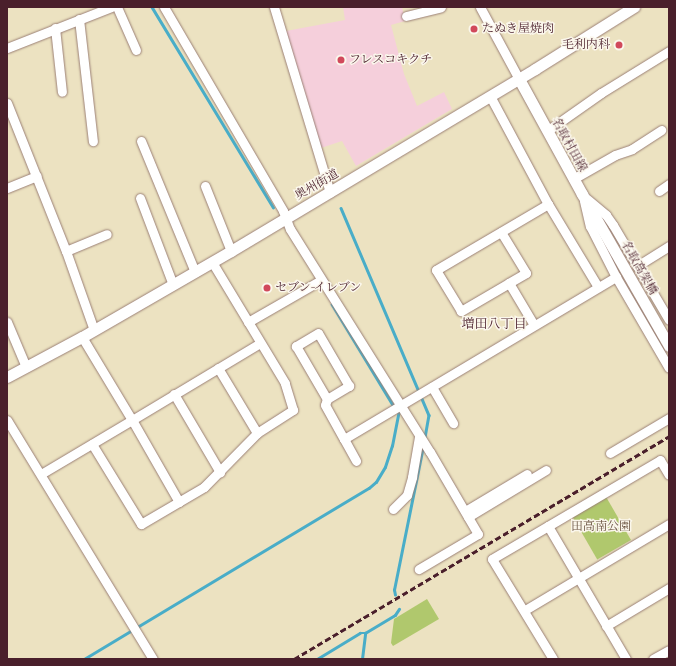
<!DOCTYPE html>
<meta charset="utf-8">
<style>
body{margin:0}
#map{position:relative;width:676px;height:666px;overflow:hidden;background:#ece2c1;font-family:"IM FELL French Canon","Noto Serif JP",serif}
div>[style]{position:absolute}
.built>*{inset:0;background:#f5cfdb}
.green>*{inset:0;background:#b0c86d;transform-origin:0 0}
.stream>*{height:2.5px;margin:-1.25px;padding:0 1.25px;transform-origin:1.25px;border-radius:1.25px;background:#49adc8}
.roads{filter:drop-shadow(0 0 1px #9b8076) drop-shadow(0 0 1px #9b8076)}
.minor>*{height:9px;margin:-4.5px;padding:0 4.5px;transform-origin:4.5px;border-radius:4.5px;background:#fff}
.major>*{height:11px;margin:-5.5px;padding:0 5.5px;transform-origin:5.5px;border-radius:5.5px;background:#fff}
.rail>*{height:2.5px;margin-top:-1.25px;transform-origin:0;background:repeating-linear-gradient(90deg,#4a1f2b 0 6px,transparent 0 9px)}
.dots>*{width:11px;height:11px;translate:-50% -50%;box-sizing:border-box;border:2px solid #fbf7ec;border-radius:50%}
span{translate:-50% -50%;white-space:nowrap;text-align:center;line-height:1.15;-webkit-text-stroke:3px #fbf7ec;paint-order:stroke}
.poi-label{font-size:12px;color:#4a1f2b}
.left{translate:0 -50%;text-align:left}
.right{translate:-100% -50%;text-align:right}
.street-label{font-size:12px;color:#4a1f2b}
.park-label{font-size:12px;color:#69523f}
.neighbourhood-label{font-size:13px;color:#4a1f2b}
.frame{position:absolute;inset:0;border:8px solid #4a1f2b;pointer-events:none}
</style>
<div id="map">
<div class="built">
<i style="clip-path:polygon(343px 7px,402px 7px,405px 21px,391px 25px,404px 74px,417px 106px,444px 92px,452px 109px,356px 166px,342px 141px,321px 148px,286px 31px,345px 20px)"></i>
</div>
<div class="green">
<i style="left:605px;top:495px;width:52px;height:39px;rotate:60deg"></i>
<i style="clip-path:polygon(427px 599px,439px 619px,393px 646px,391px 643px,394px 619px)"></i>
</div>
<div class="stream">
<i style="left:152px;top:7px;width:234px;rotate:58.8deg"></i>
<i style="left:341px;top:208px;width:225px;rotate:67deg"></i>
<i style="left:429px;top:415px;width:23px;rotate:100deg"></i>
<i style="left:332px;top:304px;width:118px;rotate:58.9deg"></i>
<i style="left:395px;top:595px;width:5px;rotate:-101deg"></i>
<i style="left:394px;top:590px;width:147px;rotate:-78.6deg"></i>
<i style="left:84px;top:659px;width:332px;rotate:-31deg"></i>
<i style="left:369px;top:488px;width:9px;rotate:-41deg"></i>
<i style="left:376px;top:482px;width:17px;rotate:-59deg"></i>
<i style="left:385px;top:467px;width:22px;rotate:-72deg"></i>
<i style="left:392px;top:446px;width:33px;rotate:-79deg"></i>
<i style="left:317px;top:659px;width:50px;rotate:-31.2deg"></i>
<i style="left:360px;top:633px;width:5px"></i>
<i style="left:362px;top:659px;width:26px;rotate:-83deg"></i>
<i style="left:365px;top:633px;width:35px;rotate:-31deg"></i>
<i style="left:395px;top:615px;width:7px;rotate:-56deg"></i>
</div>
<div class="roads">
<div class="minor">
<i style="left:117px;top:7px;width:47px;rotate:66.2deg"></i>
<i style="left:164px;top:7px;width:236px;rotate:59.7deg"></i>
<i style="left:283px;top:211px;width:19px;rotate:69deg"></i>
<i style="left:290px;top:229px;width:263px;rotate:57.9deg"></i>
<i style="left:430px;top:452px;width:95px;rotate:59.7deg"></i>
<i style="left:478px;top:534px;width:69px;rotate:149.3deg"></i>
<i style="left:274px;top:7px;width:194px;rotate:73.2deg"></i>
<i style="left:480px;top:7px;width:82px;rotate:61.6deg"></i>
<i style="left:406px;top:16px;width:36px;rotate:-14deg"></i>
<i style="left:79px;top:19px;width:123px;rotate:83.5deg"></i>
<i style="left:55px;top:28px;width:64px;rotate:83.8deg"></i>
<i style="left:7px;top:48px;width:112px;rotate:-21.5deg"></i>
<i style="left:490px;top:96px;width:123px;rotate:61.8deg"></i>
<i style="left:7px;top:103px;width:159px;rotate:68.3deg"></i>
<i style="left:66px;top:251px;width:84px;rotate:70.5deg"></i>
<i style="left:547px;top:131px;width:66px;rotate:-35.1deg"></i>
<i style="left:601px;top:93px;width:80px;rotate:-31.7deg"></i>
<i style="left:141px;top:141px;width:142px;rotate:67.6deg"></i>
<i style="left:573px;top:179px;width:48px;rotate:-29.7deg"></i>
<i style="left:615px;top:155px;width:18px;rotate:-19deg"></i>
<i style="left:632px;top:149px;width:35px;rotate:-33deg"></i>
<i style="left:205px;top:186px;width:70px;rotate:68.2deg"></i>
<i style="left:7px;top:188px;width:32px;rotate:-22deg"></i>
<i style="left:659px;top:191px;width:12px;rotate:-35deg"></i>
<i style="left:140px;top:198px;width:93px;rotate:69.2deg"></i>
<i style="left:587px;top:199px;width:25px;rotate:40deg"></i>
<i style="left:606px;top:215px;width:12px;rotate:55deg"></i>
<i style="left:613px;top:225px;width:110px;rotate:59.5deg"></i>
<i style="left:584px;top:201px;width:26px;rotate:77deg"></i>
<i style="left:590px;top:226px;width:57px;rotate:63deg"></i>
<i style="left:616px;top:277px;width:105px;rotate:59.8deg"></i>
<i style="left:501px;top:232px;width:48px;rotate:58.6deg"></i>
<i style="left:526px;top:273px;width:20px;rotate:150deg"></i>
<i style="left:66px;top:251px;width:44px;rotate:-22.5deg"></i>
<i style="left:637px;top:266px;width:38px;rotate:-32deg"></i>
<i style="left:7px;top:322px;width:49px;rotate:67.1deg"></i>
<i style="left:248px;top:322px;width:84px;rotate:-29.9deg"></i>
<i style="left:534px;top:325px;width:49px;rotate:-120.8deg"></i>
<i style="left:509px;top:283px;width:56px;rotate:149.7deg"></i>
<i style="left:461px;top:311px;width:48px;rotate:-121.4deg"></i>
<i style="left:436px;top:270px;width:130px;rotate:-30.5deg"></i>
<i style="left:548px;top:204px;width:97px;rotate:58.9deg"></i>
<i style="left:218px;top:368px;width:76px;rotate:59deg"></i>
<i style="left:432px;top:387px;width:42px;rotate:59.7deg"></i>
<i style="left:174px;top:394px;width:91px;rotate:59.5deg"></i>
<i style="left:327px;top:399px;width:26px;rotate:-31deg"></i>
<i style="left:349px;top:386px;width:61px;rotate:-120.3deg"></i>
<i style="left:318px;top:333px;width:26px;rotate:149deg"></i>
<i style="left:296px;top:346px;width:61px;rotate:59.7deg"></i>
<i style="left:327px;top:399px;width:6px;rotate:108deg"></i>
<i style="left:325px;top:405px;width:39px;rotate:61deg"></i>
<i style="left:344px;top:439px;width:317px;rotate:-30.8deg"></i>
<i style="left:7px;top:420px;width:280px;rotate:58.6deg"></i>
<i style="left:344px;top:439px;width:25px;rotate:61deg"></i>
<i style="left:92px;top:444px;width:94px;rotate:58.5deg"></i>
<i style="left:141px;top:524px;width:73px;rotate:-30.4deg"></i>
<i style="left:204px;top:487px;width:76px;rotate:-45.5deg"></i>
<i style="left:257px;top:433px;width:43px;rotate:-32.6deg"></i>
<i style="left:293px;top:410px;width:28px;rotate:-107deg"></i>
<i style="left:285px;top:383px;width:141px;rotate:-121.1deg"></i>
<i style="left:610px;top:453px;width:69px;rotate:-30.7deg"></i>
<i style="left:41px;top:474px;width:106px;rotate:-30.7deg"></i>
<i style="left:132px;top:420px;width:97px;rotate:-121.1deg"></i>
<i style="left:179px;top:502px;width:95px;rotate:-119.8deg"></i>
<i style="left:132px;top:420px;width:149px;rotate:-31deg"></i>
<i style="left:393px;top:509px;width:20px;rotate:-45deg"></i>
<i style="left:407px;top:495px;width:19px;rotate:-74deg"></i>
<i style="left:412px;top:477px;width:41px;rotate:-80.1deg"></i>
<i style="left:465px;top:511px;width:72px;rotate:-30.8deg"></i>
<i style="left:468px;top:517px;width:91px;rotate:-31.1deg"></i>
<i style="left:548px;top:526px;width:65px;rotate:149.5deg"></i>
<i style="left:492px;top:559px;width:117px;rotate:58.6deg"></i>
<i style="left:525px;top:610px;width:168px;rotate:-30.8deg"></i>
<i style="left:606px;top:626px;width:74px;rotate:-31.1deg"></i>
<i style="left:626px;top:659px;width:154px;rotate:-120.4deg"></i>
<i style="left:548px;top:526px;width:130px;rotate:-30.5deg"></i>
<i style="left:660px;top:460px;width:17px;rotate:59deg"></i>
<i style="left:653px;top:659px;width:18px;rotate:-29deg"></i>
</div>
<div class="major">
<i style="left:519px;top:79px;width:131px;rotate:61.3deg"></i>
<i style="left:582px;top:194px;width:175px;rotate:60.2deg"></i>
<i style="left:7px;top:377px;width:85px;rotate:-28.1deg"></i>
<i style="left:82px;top:337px;width:172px;rotate:-30deg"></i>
<i style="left:231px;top:251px;width:354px;rotate:-30.9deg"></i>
<i style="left:535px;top:69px;width:117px;rotate:-32.1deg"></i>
</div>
</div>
<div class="rail">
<i style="left:294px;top:659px;width:436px;rotate:-30.7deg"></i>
</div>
<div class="dots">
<i style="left:474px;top:29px;background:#d1495b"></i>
<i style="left:619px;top:45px;background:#d1495b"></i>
<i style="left:341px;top:60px;background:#d1495b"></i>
<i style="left:267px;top:288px;background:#d1495b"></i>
</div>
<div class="poi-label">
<span class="left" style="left:482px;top:29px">たぬき屋焼肉</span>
<span class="right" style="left:610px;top:45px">毛利内科</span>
<span class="left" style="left:349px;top:60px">フレスコキクチ</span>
<span class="left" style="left:275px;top:288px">セブン-イレブン</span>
</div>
<div class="street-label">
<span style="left:569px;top:145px;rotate:61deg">名取村田線</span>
<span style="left:317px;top:185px;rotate:-30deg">奥州街道</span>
<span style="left:639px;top:268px;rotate:60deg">名取高架橋</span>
</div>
<div class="park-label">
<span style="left:601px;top:527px">田高南公園</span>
</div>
<div class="neighbourhood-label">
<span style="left:494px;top:324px">増田八丁目</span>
</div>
<div class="frame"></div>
</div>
